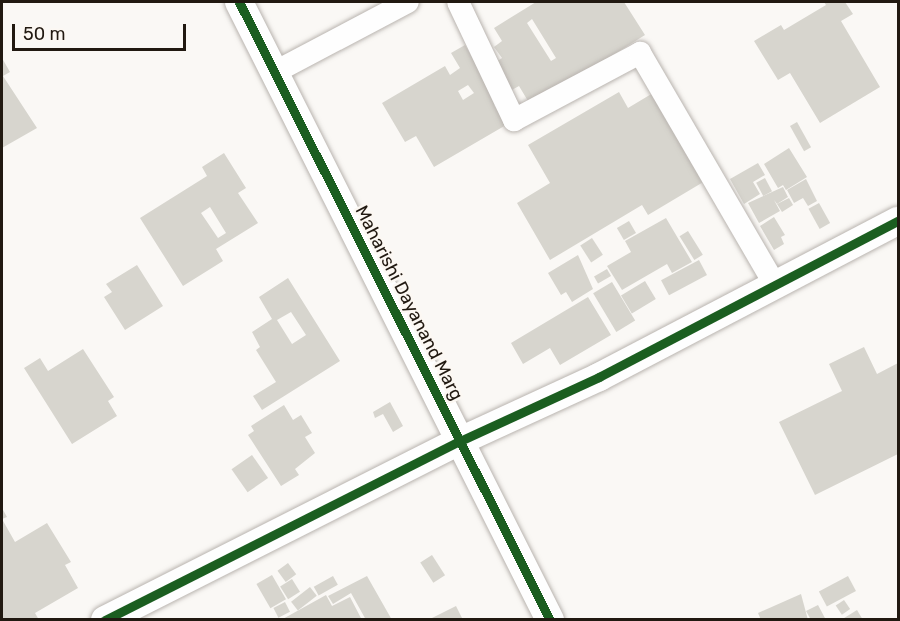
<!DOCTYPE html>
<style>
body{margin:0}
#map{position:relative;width:900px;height:621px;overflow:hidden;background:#faf8f5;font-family:Rubik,sans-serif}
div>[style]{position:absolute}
.building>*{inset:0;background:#d7d5ce;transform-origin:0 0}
.roads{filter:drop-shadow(0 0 2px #b9b4af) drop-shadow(0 0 2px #b9b4af)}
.minor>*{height:22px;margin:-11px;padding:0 11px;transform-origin:11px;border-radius:11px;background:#fefefe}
.tertiary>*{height:28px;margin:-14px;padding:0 14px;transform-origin:14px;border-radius:14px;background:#fefefe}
.cycleway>*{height:9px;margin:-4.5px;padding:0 4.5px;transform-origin:4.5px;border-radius:4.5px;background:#1b5e20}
span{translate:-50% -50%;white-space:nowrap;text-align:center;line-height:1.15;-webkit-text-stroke:5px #fcf8f3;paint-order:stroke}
.street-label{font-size:18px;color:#211911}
.frame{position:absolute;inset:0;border:3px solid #211911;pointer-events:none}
.scale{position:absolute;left:12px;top:24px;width:174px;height:27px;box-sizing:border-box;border:3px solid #211911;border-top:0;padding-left:8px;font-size:18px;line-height:21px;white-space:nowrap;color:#211911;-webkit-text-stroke:4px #fcf8f3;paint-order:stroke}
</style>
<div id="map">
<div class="building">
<i style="clip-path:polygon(evenodd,536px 2px,624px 2px,645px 35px,531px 106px,519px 86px,510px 91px,493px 64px,502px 58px,494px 47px,502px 41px,494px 28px,536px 2px,532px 19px,556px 58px,551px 61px,527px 23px,532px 19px)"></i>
<i style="clip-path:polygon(824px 2px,845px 2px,853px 14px,841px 21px,880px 87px,820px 123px,790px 73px,778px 80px,754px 41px,781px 25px,784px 30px,826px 5px)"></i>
<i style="clip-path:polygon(evenodd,465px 45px,499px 103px,494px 105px,506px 125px,434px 167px,416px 136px,405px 142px,382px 103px,445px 66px,450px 75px,460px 68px,451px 53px,465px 45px,468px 85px,474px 93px,463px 100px,458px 91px,468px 85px)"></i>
<i style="clip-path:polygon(2px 58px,10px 72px,3px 76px,37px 128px,2px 148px)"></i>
<i style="clip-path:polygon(619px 92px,628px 108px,653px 93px,705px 181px,648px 215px,642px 205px,550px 260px,517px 203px,550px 183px,528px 145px)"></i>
<i style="left:797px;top:122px;width:29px;height:8px;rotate:61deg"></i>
<i style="clip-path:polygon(789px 148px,807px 177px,786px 190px,783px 185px,778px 188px,764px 164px)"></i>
<i style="clip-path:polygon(evenodd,224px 153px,246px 188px,238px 193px,258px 223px,216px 249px,223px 261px,183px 286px,140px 218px,207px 176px,202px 167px,224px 153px,210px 207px,226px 233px,218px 238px,201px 213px,210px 207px)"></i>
<i style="clip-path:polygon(758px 163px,765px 175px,753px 182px,760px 194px,744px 204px,730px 179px)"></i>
<i style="left:765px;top:178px;width:15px;height:10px;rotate:62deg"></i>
<i style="clip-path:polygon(806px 179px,817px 201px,808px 206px,803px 198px,794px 203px,787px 190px)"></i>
<i style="clip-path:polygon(783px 187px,788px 197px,777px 204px,774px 200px,780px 211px,759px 223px,748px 203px)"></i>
<i style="clip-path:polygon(789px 198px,793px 205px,782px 212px,777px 204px)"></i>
<i style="left:819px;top:203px;width:23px;height:12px;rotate:61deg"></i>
<i style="clip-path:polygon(774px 217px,785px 235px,781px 237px,784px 244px,774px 250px,760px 226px)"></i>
<i style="clip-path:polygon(666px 218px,692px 262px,672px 273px,667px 264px,622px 290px,607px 266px,631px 252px,625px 241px)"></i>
<i style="left:629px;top:221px;width:14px;height:14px;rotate:60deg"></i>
<i style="left:688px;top:231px;width:28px;height:10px;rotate:58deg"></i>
<i style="left:592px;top:238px;width:20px;height:14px;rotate:57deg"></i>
<i style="clip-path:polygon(578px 255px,593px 289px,572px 302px,566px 292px,561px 295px,548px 273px)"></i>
<i style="left:699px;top:260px;width:17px;height:43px;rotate:62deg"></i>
<i style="clip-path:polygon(137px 265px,163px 306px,125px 330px,104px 297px,112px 292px,106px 284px)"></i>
<i style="left:607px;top:269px;width:8px;height:15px;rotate:60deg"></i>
<i style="clip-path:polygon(evenodd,288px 278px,340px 361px,262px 410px,253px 396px,276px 382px,256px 350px,260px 347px,252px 332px,272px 319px,259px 297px,288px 278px,291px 312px,306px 335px,292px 344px,277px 320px,291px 312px)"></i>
<i style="left:645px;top:281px;width:21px;height:28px;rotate:59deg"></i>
<i style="left:612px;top:282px;width:45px;height:22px;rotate:59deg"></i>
<i style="clip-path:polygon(588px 297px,611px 335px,560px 365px,550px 348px,523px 364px,511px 343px)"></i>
<i style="clip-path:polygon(864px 347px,877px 374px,898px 363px,898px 454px,815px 495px,779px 422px,842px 391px,829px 364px)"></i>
<i style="clip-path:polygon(83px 349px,114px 397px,108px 401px,117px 416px,72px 444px,24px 368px,40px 358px,48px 371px)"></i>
<i style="clip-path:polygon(390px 402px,403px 426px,393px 432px,383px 414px,375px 418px,373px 412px)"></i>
<i style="clip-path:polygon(284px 405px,293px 420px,301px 415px,312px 433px,305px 437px,315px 453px,295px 469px,299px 475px,281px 486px,248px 435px,254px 431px,251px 426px)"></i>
<i style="left:252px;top:455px;width:28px;height:25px;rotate:55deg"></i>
<i style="clip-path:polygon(2px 508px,7px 517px,2px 519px,15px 542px,47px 523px,71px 562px,65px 565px,78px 588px,35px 613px,39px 620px,2px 620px)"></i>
<i style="left:432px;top:555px;width:24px;height:14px;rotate:57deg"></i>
<i style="left:288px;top:563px;width:14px;height:13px;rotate:54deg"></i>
<i style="left:272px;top:575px;width:28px;height:18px;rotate:60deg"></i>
<i style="left:333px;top:576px;width:10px;height:22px;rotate:61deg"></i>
<i style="clip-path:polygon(367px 576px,392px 620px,366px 620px,351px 593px,333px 604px,328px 596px)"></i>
<i style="left:848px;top:576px;width:17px;height:33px;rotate:62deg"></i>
<i style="left:292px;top:579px;width:15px;height:14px;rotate:58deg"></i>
<i style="left:310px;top:587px;width:11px;height:24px;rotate:52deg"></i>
<i style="clip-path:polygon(801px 594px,808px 620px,761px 620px,758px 613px)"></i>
<i style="clip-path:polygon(326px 595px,332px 606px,350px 597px,362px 620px,281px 620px)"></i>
<i style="left:844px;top:600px;width:11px;height:10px;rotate:56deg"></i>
<i style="left:285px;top:602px;width:11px;height:13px;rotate:63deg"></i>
<i style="clip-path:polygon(818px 605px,826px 620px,811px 620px,806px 611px)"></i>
<i style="clip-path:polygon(456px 606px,463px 620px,428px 620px)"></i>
<i style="clip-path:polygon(857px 610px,863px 620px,841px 620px)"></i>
</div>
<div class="roads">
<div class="minor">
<i style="left:458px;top:2px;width:131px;rotate:64.6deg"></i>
<i style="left:514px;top:120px;width:143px;rotate:-28deg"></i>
<i style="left:640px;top:53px;width:266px;rotate:59.8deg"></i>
<i style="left:275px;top:72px;width:150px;rotate:-27.8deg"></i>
</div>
<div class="tertiary">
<i style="left:239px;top:2px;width:692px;rotate:63.29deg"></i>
<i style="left:105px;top:620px;width:398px;rotate:-26.8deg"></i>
<i style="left:460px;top:441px;width:153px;rotate:-24.7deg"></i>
<i style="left:599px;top:377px;width:337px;rotate:-27.6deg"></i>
</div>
</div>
<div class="cycleway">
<i style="left:239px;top:2px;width:692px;rotate:63.29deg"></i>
<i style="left:105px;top:620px;width:398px;rotate:-26.8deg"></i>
<i style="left:460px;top:441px;width:153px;rotate:-24.7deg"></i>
<i style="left:599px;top:377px;width:337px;rotate:-27.6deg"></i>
</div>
<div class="street-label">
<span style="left:409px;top:303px;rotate:63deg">Maharishi Dayanand Marg</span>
</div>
<div class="frame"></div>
<div class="scale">50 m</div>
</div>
